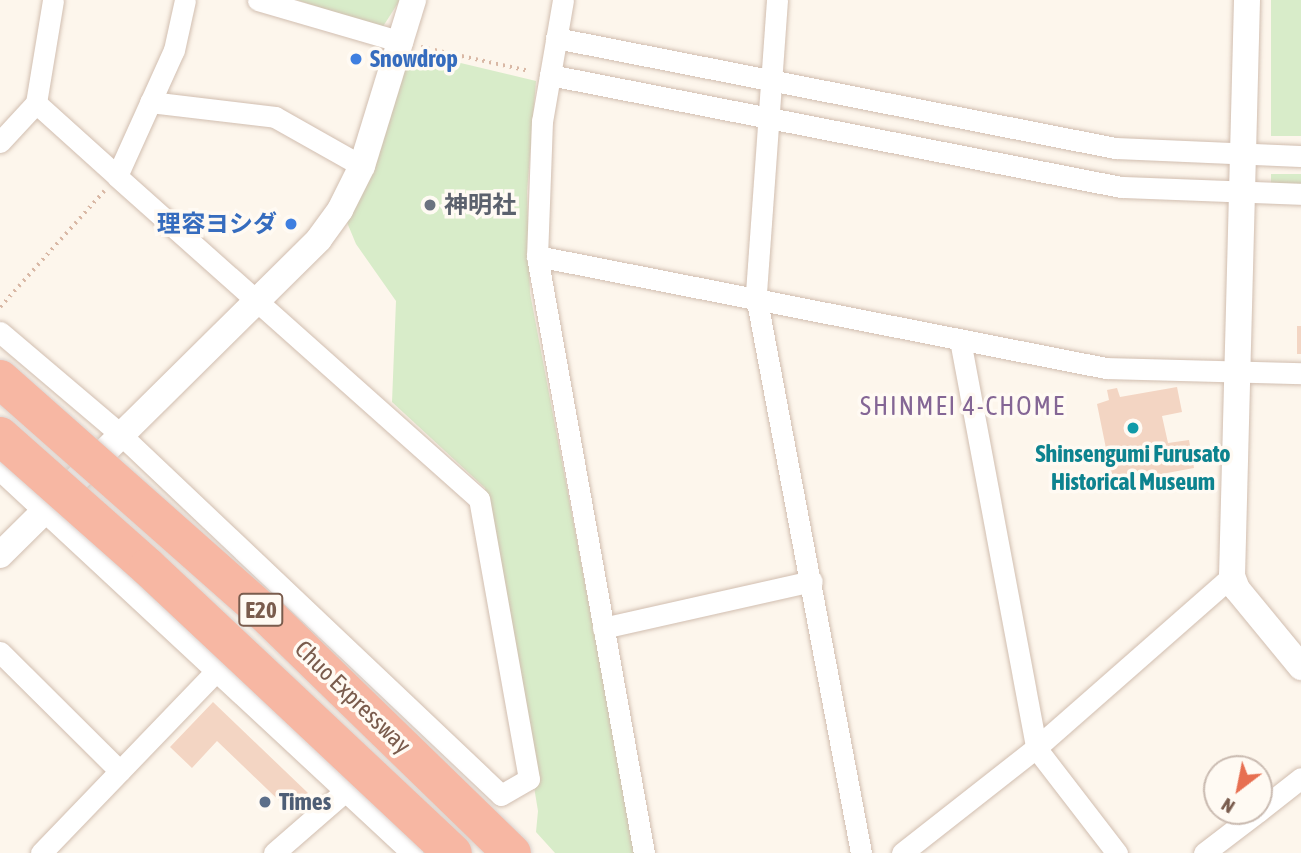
<!DOCTYPE html>
<meta charset="utf-8">
<style>
body{margin:0}
#map{position:relative;width:1301px;height:853px;overflow:hidden;background:#fdf6ec;font-family:"Asap Condensed","Noto Sans JP",sans-serif}
div>[style]{position:absolute}
.green>*{inset:0;background:#d8ecc9;transform-origin:0 0}
.building>*{inset:0;background:#f3d5c3;transform-origin:0 0}
.path>*{height:3.5px;margin-top:-1.75px;transform-origin:0;background:repeating-linear-gradient(90deg,#d9b8a5 0 2px,transparent 0 7px)}
.roads{filter:drop-shadow(0 0 2px #d1beb0) drop-shadow(0 0 2px #d1beb0)}
.minor>*{height:21px;margin:-10.5px;padding:0 10.5px;transform-origin:10.5px;border-radius:10.5px;background:#fff}
.tertiary>*{height:26px;margin:-13px;padding:0 13px;transform-origin:13px;border-radius:13px;background:#fff}
.bridges{filter:drop-shadow(0 0 2px #dad1cd) drop-shadow(0 0 2px #dad1cd)}
.motorway-bridge>*{height:38px;margin:-19px;padding:0 19px;transform-origin:19px;border-radius:19px;background:#f7b7a3}
.dots>*{width:19px;height:19px;translate:-50% -50%;box-sizing:border-box;border:4px solid #fffaf3;border-radius:50%}
span{translate:-50% -50%;white-space:nowrap;text-align:center;line-height:1.15;-webkit-text-stroke:7px #fffaf3;paint-order:stroke}
.shield-label span{padding:2px 5px;background:#fffaf3;border:2px solid;border-radius:5px;-webkit-text-stroke-width:0}
.shield-label{font-size:23px;color:#7a5c4d;font-weight:700}
.shop-label{font-size:24px;color:#366cbe;font-weight:700}
.left{translate:0 -50%;text-align:left}
.right{translate:-100% -50%;text-align:right}
.worship-label{font-size:24px;color:#5b616d;font-weight:700}
.culture-label{font-size:24px;color:#0d838f;font-weight:700}
.street-label{font-size:24px;color:#7a5c4d}
.service-label{font-size:24px;color:#4e5e75;font-weight:700}
.neighbourhood-label{font-size:26px;color:#846695;letter-spacing:2px}
.north{position:absolute;left:1203px;top:755px;width:70px;height:70px;box-sizing:border-box;background:#fffaf3;border:2px solid #cabbb1;border-radius:50%;rotate:212deg;font-size:19px;font-weight:700;line-height:28px;text-align:center;color:#7a5c4d}
.north::after{content:'';display:block;margin:auto;width:24px;height:32px;background:#e76f51;clip-path:polygon(50% 0,100% 100%,50% 72%,0 100%)}
</style>
<div id="map">
<div class="green">
<i style="clip-path:polygon(297px 0,400px 0,382px 28px)"></i>
<i style="left:1271px;top:0;width:30px;height:136px"></i>
<i style="clip-path:polygon(406px 50px,536px 81px,527px 192px,530px 293px,636px 853px,555px 853px,536px 832px,538px 811px,485px 488px,392px 402px,396px 301px,356px 244px,346px 220px)"></i>
<i style="left:1271px;top:174px;width:30px;height:10px"></i>
</div>
<div class="building">
<i style="left:1297px;top:326px;width:4px;height:28px"></i>
<i style="clip-path:polygon(1177px 387px,1182px 412px,1162px 416px,1168px 443px,1189px 440px,1194px 468px,1113px 483px,1097px 404px,1109px 400px,1107px 390px,1117px 388px,1120px 397px)"></i>
<i style="clip-path:polygon(213px 702px,308px 793px,291px 812px,217px 741px,192px 768px,170px 747px)"></i>
</div>
<div class="path">
<i style="left:421px;top:47px;width:111px;rotate:12.5deg"></i>
<i style="left:0;top:307px;width:156px;rotate:-48.1deg"></i>
</div>
<div class="roads">
<div class="minor">
<i style="left:258px;top:0;width:150px;rotate:16.3deg"></i>
<i style="left:563px;top:0;width:123px;rotate:99.8deg"></i>
<i style="left:542px;top:121px;width:135px;rotate:92.1deg"></i>
<i style="left:537px;top:256px;width:607px;rotate:79.84deg"></i>
<i style="left:777px;top:0;width:297px;rotate:94.1deg"></i>
<i style="left:756px;top:296px;width:567px;rotate:79.32deg"></i>
<i style="left:556px;top:38px;width:570px;rotate:11.13deg"></i>
<i style="left:1115px;top:148px;width:186px;rotate:2.5deg"></i>
<i style="left:550px;top:75px;width:582px;rotate:11.1deg"></i>
<i style="left:1121px;top:187px;width:180px;rotate:2.2deg"></i>
<i style="left:150px;top:102px;width:126px;rotate:6.8deg"></i>
<i style="left:275px;top:117px;width:100px;rotate:29.4deg"></i>
<i style="left:36px;top:103px;width:109px;rotate:42deg"></i>
<i style="left:117px;top:176px;width:138px;rotate:-65.7deg"></i>
<i style="left:174px;top:50px;width:51px;rotate:-77.6deg"></i>
<i style="left:0;top:142px;width:53px;rotate:-47.3deg"></i>
<i style="left:36px;top:103px;width:104px;rotate:-80.6deg"></i>
<i style="left:537px;top:256px;width:580px;rotate:11.14deg"></i>
<i style="left:1106px;top:368px;width:195px;rotate:1.5deg"></i>
<i style="left:0;top:332px;width:156px;rotate:40.3deg"></i>
<i style="left:119px;top:433px;width:526px;rotate:43.46deg"></i>
<i style="left:501px;top:795px;width:32px;rotate:-30deg"></i>
<i style="left:529px;top:779px;width:284px;rotate:-100.1deg"></i>
<i style="left:479px;top:499px;width:485px;rotate:-138.3deg"></i>
<i style="left:960px;top:340px;width:415px;rotate:79.4deg"></i>
<i style="left:1036px;top:748px;width:133px;rotate:52.4deg"></i>
<i style="left:0;top:470px;width:563px;rotate:42.91deg"></i>
<i style="left:603px;top:628px;width:214px;rotate:-12.7deg"></i>
<i style="left:0;top:652px;width:169px;rotate:44.8deg"></i>
<i style="left:1259px;top:811px;width:53px;rotate:-38.2deg"></i>
<i style="left:41px;top:853px;width:250px;rotate:-46.1deg"></i>
<i style="left:274px;top:853px;width:91px;rotate:-41deg"></i>
<i style="left:902px;top:853px;width:170px;rotate:-38.1deg"></i>
<i style="left:1036px;top:748px;width:261px;rotate:-41.3deg"></i>
<i style="left:1204px;top:853px;width:69px;rotate:-37.4deg"></i>
</div>
<div class="tertiary">
<i style="left:1247px;top:0;width:576px;rotate:91.49deg"></i>
<i style="left:1232px;top:576px;width:14px;rotate:69deg"></i>
<i style="left:1237px;top:589px;width:101px;rotate:50.6deg"></i>
<i style="left:0;top:555px;width:449px;rotate:-44.7deg"></i>
<i style="left:319px;top:239px;width:36px;rotate:-54deg"></i>
<i style="left:340px;top:210px;width:49px;rotate:-63.4deg"></i>
<i style="left:362px;top:166px;width:174px;rotate:-72.9deg"></i>
</div>
</div>
<div class="bridges">
<div class="motorway-bridge">
<i style="left:0;top:379px;width:362px;rotate:41.5deg"></i>
<i style="left:271px;top:619px;width:336px;rotate:44.2deg"></i>
<i style="left:0;top:436px;width:198px;rotate:41.5deg"></i>
<i style="left:148px;top:567px;width:418px;rotate:43.2deg"></i>
</div>
</div>
<div class="dots">
<i style="left:356px;top:59px;background:#3f7fe0"></i>
<i style="left:430px;top:205px;background:#6b7280"></i>
<i style="left:291px;top:224px;background:#3f7fe0"></i>
<i style="left:1133px;top:428px;background:#0f9aa8"></i>
<i style="left:265px;top:802px;background:#5c6f8a"></i>
</div>
<div class="shield-label">
<span style="left:261px;top:610px">E20</span>
</div>
<div class="shop-label">
<span class="left" style="left:370px;top:59px">Snowdrop</span>
<span class="right" style="left:277px;top:224px">理容ヨシダ</span>
</div>
<div class="worship-label">
<span class="left" style="left:444px;top:205px">神明社</span>
</div>
<div class="culture-label">
<span style="left:1133px;top:468px">Shinsengumi Furusato<br>Historical Museum</span>
</div>
<div class="street-label">
<span style="left:353px;top:697px;rotate:44deg">Chuo Expressway</span>
</div>
<div class="service-label">
<span class="left" style="left:279px;top:802px">Times</span>
</div>
<div class="neighbourhood-label">
<span style="left:963px;top:407px">SHINMEI 4-CHOME</span>
</div>
<div class="north">N</div>
</div>
